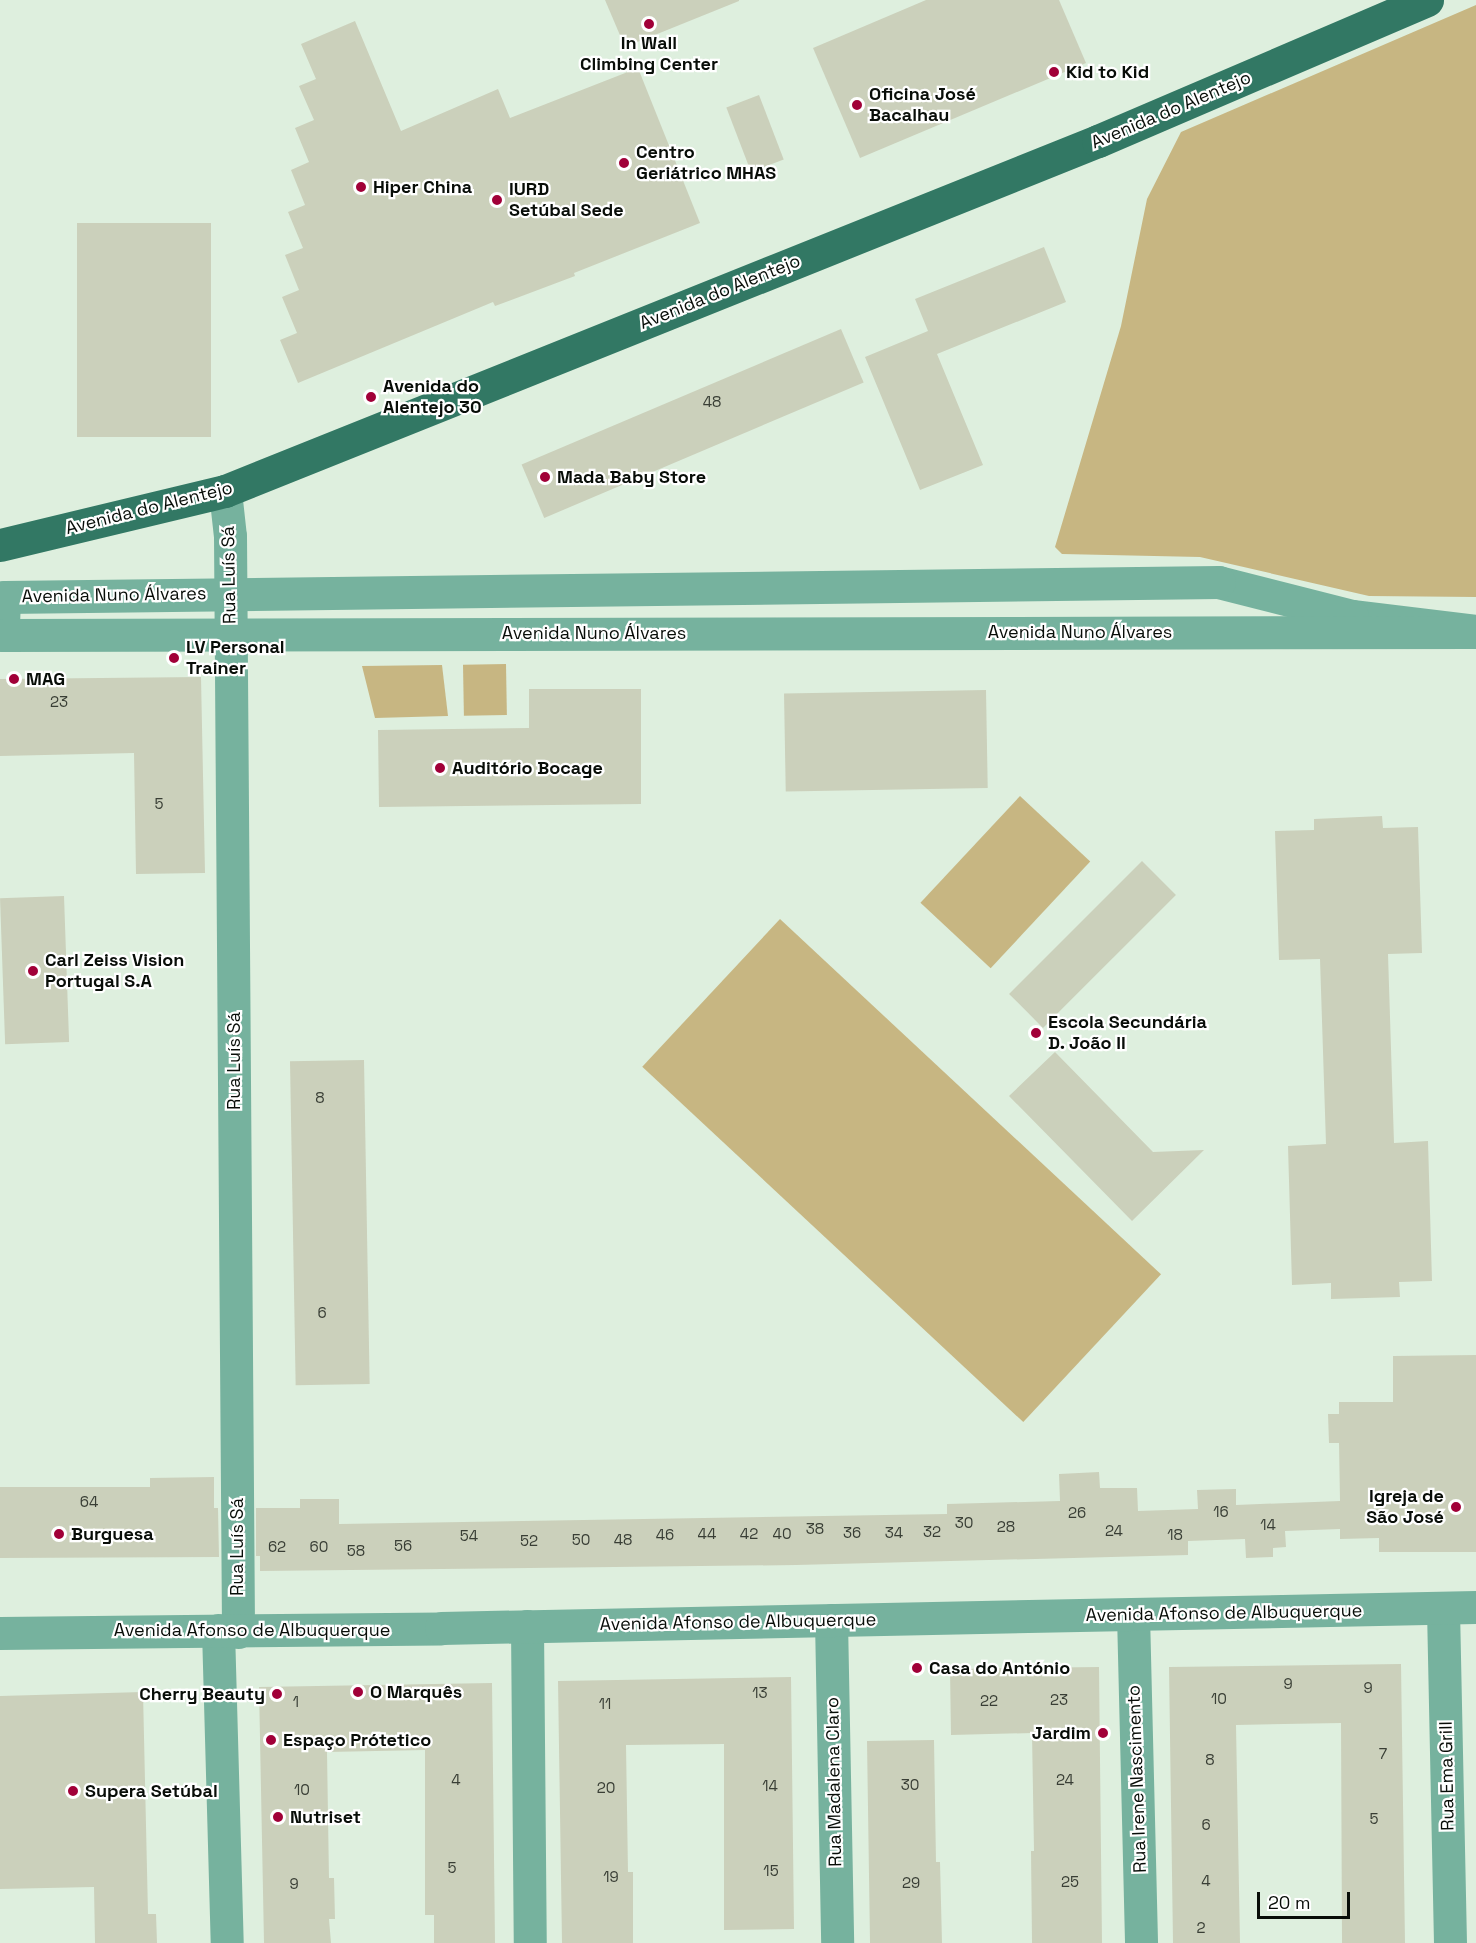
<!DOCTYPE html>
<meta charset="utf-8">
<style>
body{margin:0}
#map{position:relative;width:1476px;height:1943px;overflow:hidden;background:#deefde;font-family:"Space Grotesk",sans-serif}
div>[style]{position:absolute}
.green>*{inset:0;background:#c7b682;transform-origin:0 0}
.building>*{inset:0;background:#cbd0bb;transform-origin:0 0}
.minor>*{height:33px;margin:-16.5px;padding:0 16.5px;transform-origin:16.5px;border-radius:16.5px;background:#76b29e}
.major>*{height:33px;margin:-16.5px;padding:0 16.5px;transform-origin:16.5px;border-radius:16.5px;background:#327864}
.dots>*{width:16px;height:16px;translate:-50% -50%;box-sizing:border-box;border:3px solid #fff;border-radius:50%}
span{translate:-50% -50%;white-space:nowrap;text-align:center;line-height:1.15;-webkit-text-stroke:4.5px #fff;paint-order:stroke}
.number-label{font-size:15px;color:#393e35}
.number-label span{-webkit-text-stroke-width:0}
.poi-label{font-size:18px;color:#080d08;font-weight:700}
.left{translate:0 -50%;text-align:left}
.right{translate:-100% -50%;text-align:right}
.street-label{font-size:18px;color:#080d08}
.scale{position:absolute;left:1257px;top:1892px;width:93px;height:27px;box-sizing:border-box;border:3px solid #080d08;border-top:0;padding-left:8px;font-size:18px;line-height:21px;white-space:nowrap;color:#080d08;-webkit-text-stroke:4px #fff;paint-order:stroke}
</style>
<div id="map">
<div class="green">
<i style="clip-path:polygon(1476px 5px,1476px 597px,1369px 596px,1200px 557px,1062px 554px,1055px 547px,1121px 326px,1147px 199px,1181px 132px)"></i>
<i style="left:506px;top:664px;width:51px;height:43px;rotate:89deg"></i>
<i style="clip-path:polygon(442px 665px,448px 716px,375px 718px,362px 666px)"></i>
<i style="left:1020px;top:796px;width:96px;height:146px;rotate:43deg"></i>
<i style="left:780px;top:919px;width:521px;height:202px;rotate:43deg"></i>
</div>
<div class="building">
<i style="clip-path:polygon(605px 0,739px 0,739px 1px,625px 47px)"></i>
<i style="clip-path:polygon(926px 0,1059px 0,1086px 63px,860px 158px,813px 48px)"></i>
<i style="clip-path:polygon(355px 21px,401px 131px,498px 89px,510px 118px,638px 68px,700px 223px,574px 273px,575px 276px,495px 306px,493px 302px,298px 383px,280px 340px,297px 333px,282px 297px,299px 290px,285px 255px,303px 248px,288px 212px,305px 205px,291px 170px,309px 162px,295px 128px,314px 120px,299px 86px,316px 79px,301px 44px)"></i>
<i style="left:759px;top:95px;width:69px;height:35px;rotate:69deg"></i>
<i style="left:211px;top:223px;width:214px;height:134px;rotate:90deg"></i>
<i style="clip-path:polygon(1044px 247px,1066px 302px,937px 354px,983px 465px,920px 490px,865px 357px,928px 331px,915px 299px)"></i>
<i style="left:841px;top:329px;width:58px;height:347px;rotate:67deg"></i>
<i style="clip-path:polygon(201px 677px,205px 873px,136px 874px,134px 753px,0 756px,0 679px)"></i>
<i style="clip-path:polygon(529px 689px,641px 689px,641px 804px,379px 807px,378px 730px,529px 728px)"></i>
<i style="left:986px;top:690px;width:98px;height:202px;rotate:89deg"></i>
<i style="clip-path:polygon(1382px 816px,1383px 828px,1418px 827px,1422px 953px,1388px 954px,1394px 1143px,1428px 1141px,1432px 1281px,1399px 1282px,1400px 1297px,1331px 1299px,1331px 1283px,1292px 1285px,1288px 1146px,1326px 1144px,1320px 959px,1279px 960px,1275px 831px,1314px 830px,1314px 819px)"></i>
<i style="left:1142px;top:861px;width:48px;height:188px;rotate:45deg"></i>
<i style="left:64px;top:896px;width:146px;height:64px;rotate:88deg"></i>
<i style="clip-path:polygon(1055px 1052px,1153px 1152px,1204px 1150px,1132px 1221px,1009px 1096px)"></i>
<i style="left:364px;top:1060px;width:324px;height:74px;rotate:89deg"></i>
<i style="clip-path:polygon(1476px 1355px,1476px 1552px,1379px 1552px,1379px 1538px,1340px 1539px,1340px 1529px,1285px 1531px,1286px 1547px,1273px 1548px,1273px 1557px,1246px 1558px,1245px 1539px,1188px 1541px,1188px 1555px,796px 1565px,260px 1571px,260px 1556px,256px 1556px,256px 1508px,300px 1508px,300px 1499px,339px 1499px,339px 1524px,947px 1514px,947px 1504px,1060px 1501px,1059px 1474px,1099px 1472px,1100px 1488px,1137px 1488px,1138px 1511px,1198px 1509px,1197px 1490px,1236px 1489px,1236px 1505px,1340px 1501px,1339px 1443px,1329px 1443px,1328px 1414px,1339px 1414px,1339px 1402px,1393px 1402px,1393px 1356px)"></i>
<i style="clip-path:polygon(214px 1477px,214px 1508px,218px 1508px,219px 1557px,0 1558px,0 1487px,150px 1487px,150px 1478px)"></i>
<i style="clip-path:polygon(1401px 1664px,1405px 1943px,1342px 1943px,1341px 1723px,1236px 1725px,1240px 1943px,1173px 1943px,1169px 1667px)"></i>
<i style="clip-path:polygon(1099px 1667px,1102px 1943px,1032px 1943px,1031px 1851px,1034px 1851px,1032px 1733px,951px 1735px,950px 1669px)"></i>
<i style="clip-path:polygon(791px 1677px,794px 1929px,724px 1930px,724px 1744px,626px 1745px,628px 1872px,633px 1872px,633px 1943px,562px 1943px,558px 1681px)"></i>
<i style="clip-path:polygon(492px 1683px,495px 1943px,434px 1943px,434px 1915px,425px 1915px,425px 1750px,327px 1752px,329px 1878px,334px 1878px,335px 1919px,329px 1919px,331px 1943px,264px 1943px,259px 1687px)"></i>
<i style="clip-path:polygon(143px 1692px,148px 1914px,156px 1914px,157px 1943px,95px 1943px,94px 1887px,0 1889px,0 1696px)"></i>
<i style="clip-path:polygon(934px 1740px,936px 1862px,940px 1862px,942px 1943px,870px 1943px,867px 1741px)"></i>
</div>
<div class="minor">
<i style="left:225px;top:491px;width:45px;rotate:83.7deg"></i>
<i style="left:230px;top:536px;width:1096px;rotate:89.58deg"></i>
<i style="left:1476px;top:631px;width:125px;rotate:-173.1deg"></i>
<i style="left:1352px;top:616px;width:137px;rotate:-165.7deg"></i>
<i style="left:1219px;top:582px;width:1215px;rotate:179.29deg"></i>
<i style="left:4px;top:597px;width:38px;rotate:92deg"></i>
<i style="left:3px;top:635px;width:1473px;rotate:-0.12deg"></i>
<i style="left:1443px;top:1609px;width:334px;rotate:88.8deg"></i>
<i style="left:1133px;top:1614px;width:329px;rotate:88.6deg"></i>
<i style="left:831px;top:1620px;width:323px;rotate:88.9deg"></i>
<i style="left:527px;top:1626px;width:317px;rotate:89.5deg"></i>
<i style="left:218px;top:1630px;width:313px;rotate:88.4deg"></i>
<i style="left:0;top:1633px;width:441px;rotate:-0.6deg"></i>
<i style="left:441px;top:1628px;width:1035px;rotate:-1.16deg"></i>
</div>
<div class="major">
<i style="left:0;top:545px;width:231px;rotate:-13.5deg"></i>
<i style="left:225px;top:491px;width:941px;rotate:-21.85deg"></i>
<i style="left:1098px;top:141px;width:358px;rotate:-23.2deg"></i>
</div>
<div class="dots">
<i style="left:649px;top:24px;background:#a10038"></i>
<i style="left:1054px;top:72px;background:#a10038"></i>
<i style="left:857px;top:105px;background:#a10038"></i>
<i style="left:624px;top:163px;background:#a10038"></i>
<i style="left:361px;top:187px;background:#a10038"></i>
<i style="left:497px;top:200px;background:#a10038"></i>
<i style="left:371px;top:397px;background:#a10038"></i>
<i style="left:545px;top:477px;background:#a10038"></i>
<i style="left:174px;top:658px;background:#a10038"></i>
<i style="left:14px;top:679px;background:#a10038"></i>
<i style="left:440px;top:768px;background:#a10038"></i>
<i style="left:33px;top:971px;background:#a10038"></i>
<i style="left:1036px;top:1033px;background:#a10038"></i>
<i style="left:1456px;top:1507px;background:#a10038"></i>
<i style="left:59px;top:1534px;background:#a10038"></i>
<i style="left:917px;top:1668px;background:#a10038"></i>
<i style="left:358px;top:1692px;background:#a10038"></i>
<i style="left:277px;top:1694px;background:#a10038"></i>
<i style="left:1103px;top:1733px;background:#a10038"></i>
<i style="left:271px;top:1740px;background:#a10038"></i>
<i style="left:73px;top:1791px;background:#a10038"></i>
<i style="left:278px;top:1817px;background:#a10038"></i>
</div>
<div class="number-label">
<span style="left:712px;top:402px">48</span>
<span style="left:59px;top:702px">23</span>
<span style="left:159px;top:804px">5</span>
<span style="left:320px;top:1098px">8</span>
<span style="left:322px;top:1313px">6</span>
<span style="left:89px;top:1502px">64</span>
<span style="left:1221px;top:1512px">16</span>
<span style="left:1077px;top:1513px">26</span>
<span style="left:964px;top:1523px">30</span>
<span style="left:1268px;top:1525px">14</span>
<span style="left:1006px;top:1527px">28</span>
<span style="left:815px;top:1529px">38</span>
<span style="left:1114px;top:1531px">24</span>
<span style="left:932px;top:1532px">32</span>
<span style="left:852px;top:1533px">36</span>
<span style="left:894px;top:1533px">34</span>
<span style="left:707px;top:1534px">44</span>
<span style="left:749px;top:1534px">42</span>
<span style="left:782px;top:1534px">40</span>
<span style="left:665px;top:1535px">46</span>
<span style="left:1175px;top:1535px">18</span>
<span style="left:469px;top:1536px">54</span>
<span style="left:581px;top:1540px">50</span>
<span style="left:623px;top:1540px">48</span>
<span style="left:529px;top:1541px">52</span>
<span style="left:403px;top:1546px">56</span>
<span style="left:277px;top:1547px">62</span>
<span style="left:319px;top:1547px">60</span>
<span style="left:356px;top:1551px">58</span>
<span style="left:1288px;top:1684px">9</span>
<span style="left:1368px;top:1688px">9</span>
<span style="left:760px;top:1693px">13</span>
<span style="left:1219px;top:1699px">10</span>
<span style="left:1059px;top:1700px">23</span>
<span style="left:989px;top:1701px">22</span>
<span style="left:296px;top:1702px">1</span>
<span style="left:605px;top:1704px">11</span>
<span style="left:1383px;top:1754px">7</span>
<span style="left:1210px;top:1760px">8</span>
<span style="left:456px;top:1780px">4</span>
<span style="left:1065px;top:1780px">24</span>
<span style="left:910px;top:1785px">30</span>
<span style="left:770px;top:1786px">14</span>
<span style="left:606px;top:1788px">20</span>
<span style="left:302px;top:1790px">10</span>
<span style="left:1374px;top:1819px">5</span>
<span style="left:1206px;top:1825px">6</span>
<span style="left:452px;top:1868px">5</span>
<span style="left:771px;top:1871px">15</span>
<span style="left:611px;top:1877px">19</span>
<span style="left:1206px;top:1881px">4</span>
<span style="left:1070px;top:1882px">25</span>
<span style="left:911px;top:1883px">29</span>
<span style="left:294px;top:1884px">9</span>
<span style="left:1201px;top:1928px">2</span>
</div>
<div class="poi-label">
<span style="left:649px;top:54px">In Wall<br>Climbing Center</span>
<span class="left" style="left:1066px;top:72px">Kid to Kid</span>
<span class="left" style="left:869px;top:105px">Oficina José<br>Bacalhau</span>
<span class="left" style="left:636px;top:163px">Centro<br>Geriátrico MHAS</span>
<span class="left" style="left:373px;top:187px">Hiper China</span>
<span class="left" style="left:509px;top:200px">IURD<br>Setúbal Sede</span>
<span class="left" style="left:383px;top:397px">Avenida do<br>Alentejo 30</span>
<span class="left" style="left:557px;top:477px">Mada Baby Store</span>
<span class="left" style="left:186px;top:658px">LV Personal<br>Trainer</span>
<span class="left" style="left:26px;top:679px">MAG</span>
<span class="left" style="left:452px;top:768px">Auditório Bocage</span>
<span class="left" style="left:45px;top:971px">Carl Zeiss Vision<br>Portugal S.A</span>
<span class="left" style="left:1048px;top:1033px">Escola Secundária<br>D. João II</span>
<span class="right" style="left:1444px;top:1507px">Igreja de<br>São José</span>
<span class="left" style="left:71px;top:1534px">Burguesa</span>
<span class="left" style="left:929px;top:1668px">Casa do António</span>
<span class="left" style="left:370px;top:1692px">O Marquês</span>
<span class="right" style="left:265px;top:1694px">Cherry Beauty</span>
<span class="right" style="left:1091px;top:1733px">Jardim</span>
<span class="left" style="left:283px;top:1740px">Espaço Prótetico</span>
<span class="left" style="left:85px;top:1791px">Supera Setúbal</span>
<span class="left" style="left:290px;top:1817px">Nutriset</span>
</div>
<div class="street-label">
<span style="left:1171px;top:110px;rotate:-23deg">Avenida do Alentejo</span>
<span style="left:720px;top:292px;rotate:-22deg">Avenida do Alentejo</span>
<span style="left:149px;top:508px;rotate:-14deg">Avenida do Alentejo</span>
<span style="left:229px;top:575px;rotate:-91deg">Rua Luís Sá</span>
<span style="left:114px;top:595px;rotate:-1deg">Avenida Nuno Álvares</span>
<span style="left:1080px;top:632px">Avenida Nuno Álvares</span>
<span style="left:594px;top:633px">Avenida Nuno Álvares</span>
<span style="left:234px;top:1061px;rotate:-90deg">Rua Luís Sá</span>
<span style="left:237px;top:1547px;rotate:-90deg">Rua Luís Sá</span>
<span style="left:1224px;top:1613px;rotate:-1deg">Avenida Afonso de Albuquerque</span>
<span style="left:738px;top:1622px;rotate:-1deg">Avenida Afonso de Albuquerque</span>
<span style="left:252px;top:1630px">Avenida Afonso de Albuquerque</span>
<span style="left:1447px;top:1776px;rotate:-91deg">Rua Ema Grill</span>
<span style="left:1137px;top:1779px;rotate:-92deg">Rua Irene Nascimento</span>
<span style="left:834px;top:1782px;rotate:-91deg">Rua Madalena Claro</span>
</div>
<div class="scale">20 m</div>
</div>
